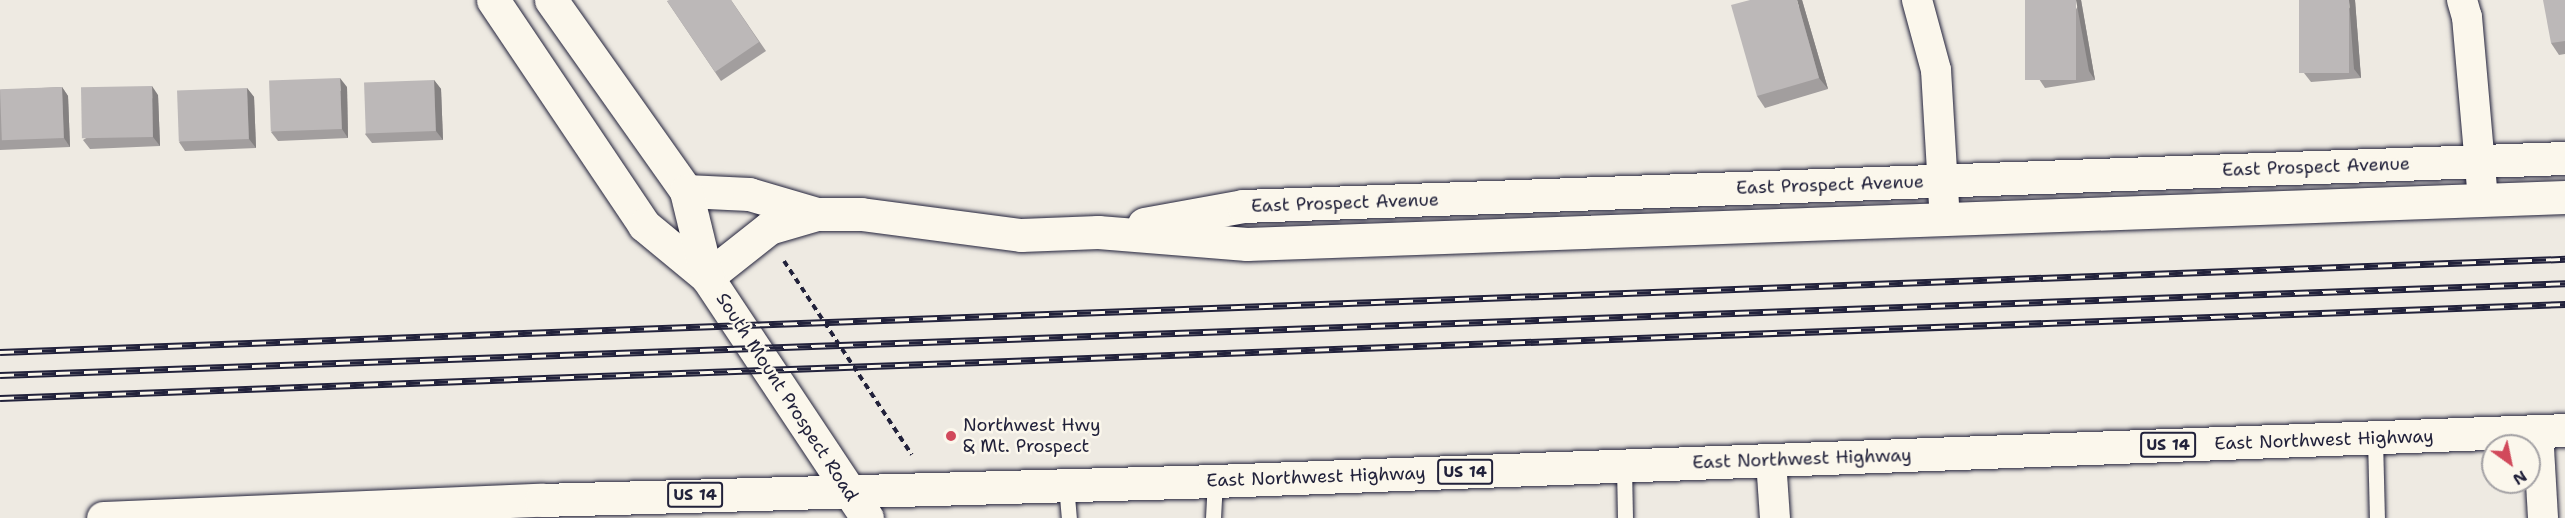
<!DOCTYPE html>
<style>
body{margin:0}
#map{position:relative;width:2565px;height:518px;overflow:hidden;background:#eeeae2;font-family:"Shantell Sans",sans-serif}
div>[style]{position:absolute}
.path>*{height:4px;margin-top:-2px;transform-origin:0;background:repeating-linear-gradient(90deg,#22223b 0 6px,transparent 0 10.5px)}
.roads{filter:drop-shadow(0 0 2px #22223b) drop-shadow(0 0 2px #22223b)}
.service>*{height:15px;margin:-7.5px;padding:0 7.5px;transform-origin:7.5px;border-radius:7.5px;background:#fbf7ec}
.minor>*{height:30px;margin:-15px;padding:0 15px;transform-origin:15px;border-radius:15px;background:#fbf7ec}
.tertiary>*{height:33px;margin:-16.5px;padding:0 16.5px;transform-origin:16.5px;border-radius:16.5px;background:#fbf7ec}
.secondary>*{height:33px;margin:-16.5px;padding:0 16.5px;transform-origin:16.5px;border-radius:16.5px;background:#fbf7ec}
.primary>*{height:33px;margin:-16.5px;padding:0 16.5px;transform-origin:16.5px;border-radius:16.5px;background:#fbf7ec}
.rail>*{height:7px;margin-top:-3.5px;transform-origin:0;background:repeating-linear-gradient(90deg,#fbf7ec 0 14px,#22223b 0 28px);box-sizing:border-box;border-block:2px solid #22223b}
.wall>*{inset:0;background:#a29e9e}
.shaded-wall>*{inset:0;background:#848181}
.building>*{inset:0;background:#bcb8b8;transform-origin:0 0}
.dots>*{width:16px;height:16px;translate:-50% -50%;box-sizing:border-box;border:3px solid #fbf7ec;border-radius:50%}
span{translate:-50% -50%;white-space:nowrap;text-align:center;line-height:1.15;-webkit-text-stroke:5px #fbf7ec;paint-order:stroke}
.shield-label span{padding:2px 4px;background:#fbf7ec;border:2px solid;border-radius:4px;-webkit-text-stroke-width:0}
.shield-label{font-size:16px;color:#22223b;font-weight:700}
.street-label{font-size:18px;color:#22223b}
.poi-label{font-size:18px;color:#22223b}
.left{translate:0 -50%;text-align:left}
.north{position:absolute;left:2481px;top:434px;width:60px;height:60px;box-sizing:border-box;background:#fbf7ec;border:2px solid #a4a2a5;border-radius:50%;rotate:147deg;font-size:16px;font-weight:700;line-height:24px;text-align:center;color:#22223b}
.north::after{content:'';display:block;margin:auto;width:21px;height:27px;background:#d1495b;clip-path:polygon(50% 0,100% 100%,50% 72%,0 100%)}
</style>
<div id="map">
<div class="path">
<i style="left:784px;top:261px;width:232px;rotate:56.6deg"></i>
</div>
<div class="roads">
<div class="service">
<i style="left:2375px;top:438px;width:80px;rotate:88.6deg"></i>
<i style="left:1624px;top:466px;width:52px;rotate:88.9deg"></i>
<i style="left:1066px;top:485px;width:33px;rotate:85deg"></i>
<i style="left:1213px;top:518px;width:37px;rotate:-87deg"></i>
</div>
<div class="minor">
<i style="left:1917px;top:0;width:73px;rotate:74.8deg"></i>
<i style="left:1936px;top:70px;width:150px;rotate:86.6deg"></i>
<i style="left:2462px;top:0;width:18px;rotate:74deg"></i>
<i style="left:2467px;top:17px;width:184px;rotate:85deg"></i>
<i style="left:2538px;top:431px;width:87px;rotate:86.7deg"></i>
<i style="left:1771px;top:460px;width:58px;rotate:86.1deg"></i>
</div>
<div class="tertiary">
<i style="left:686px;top:191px;width:63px;rotate:2.7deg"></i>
<i style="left:749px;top:194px;width:71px;rotate:16.4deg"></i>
<i style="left:1144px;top:224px;width:101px;rotate:-10.3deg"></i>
<i style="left:1243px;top:206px;width:1323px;rotate:-2.08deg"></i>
<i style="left:707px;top:277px;width:79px;rotate:-38.3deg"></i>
<i style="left:769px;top:228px;width:50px;rotate:-16.3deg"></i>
<i style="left:817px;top:214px;width:44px"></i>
<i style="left:861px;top:214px;width:161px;rotate:7.5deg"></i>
<i style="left:1021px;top:235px;width:77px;rotate:-2.2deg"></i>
<i style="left:1098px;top:232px;width:149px;rotate:4.6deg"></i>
<i style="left:1247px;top:244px;width:1319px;rotate:-2.04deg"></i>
</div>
<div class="secondary">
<i style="left:493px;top:0;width:271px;rotate:56.1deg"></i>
<i style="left:644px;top:225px;width:82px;rotate:39.5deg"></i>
<i style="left:707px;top:277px;width:289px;rotate:56.4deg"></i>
<i style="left:551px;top:0;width:234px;rotate:54.7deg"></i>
<i style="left:686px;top:191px;width:89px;rotate:76.3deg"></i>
</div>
<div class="primary">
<i style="left:103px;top:518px;width:438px;rotate:-2.4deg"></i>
<i style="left:541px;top:500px;width:674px;rotate:-1.61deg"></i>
<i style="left:1215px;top:481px;width:1351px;rotate:-2.16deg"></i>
</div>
</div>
<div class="rail">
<i style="left:0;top:352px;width:2567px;rotate:-2.08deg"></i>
<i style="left:0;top:375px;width:2567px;rotate:-2.05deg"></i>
<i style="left:0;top:398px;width:2567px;rotate:-2.1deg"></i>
</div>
<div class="wall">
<i style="clip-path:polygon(731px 0,766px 51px,721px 81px,667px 1px)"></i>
<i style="clip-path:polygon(1802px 0,1828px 89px,1765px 108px,1757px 96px)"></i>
<i style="clip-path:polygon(2081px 0,2095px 80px,2045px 88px,2039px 79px)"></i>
<i style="clip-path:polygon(2355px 0,2361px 78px,2311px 82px,2304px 73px)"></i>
<i style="clip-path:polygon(2565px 0,2565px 54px,2559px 55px,2551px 43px)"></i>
<i style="clip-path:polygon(434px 80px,441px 89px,443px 140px,372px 143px,365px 134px)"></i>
<i style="clip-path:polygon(62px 87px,68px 96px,70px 147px,0 150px,0 90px)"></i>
<i style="clip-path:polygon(347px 87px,348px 138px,278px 141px,271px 132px)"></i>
<i style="clip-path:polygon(247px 88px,254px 97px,256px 148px,185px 151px,179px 142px)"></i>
<i style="clip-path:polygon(158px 95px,160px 146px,90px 149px,83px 140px)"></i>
</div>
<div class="shaded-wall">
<i style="clip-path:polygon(1797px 0,1802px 0,1828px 89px,1819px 78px)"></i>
<i style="clip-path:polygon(2076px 0,2081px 0,2095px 80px,2089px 71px)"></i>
<i style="clip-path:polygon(2349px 0,2355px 0,2361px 78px,2354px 69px)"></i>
<i style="clip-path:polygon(340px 78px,347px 87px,348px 138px,342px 129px)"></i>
<i style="clip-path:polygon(434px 80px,441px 89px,443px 140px,436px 131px)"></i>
<i style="clip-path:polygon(152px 86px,158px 95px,160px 146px,153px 137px)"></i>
<i style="clip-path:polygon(62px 87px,68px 96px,70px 147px,64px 138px)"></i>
<i style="clip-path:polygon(247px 88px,254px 97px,256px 148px,249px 139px)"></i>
</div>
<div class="building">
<i style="clip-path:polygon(669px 0,731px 0,759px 42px,715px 72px,667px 1px)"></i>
<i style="clip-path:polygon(1750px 0,1797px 0,1819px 78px,1757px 96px,1731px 5px)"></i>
<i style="left:2025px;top:0;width:51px;height:80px"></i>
<i style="left:2299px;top:0;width:50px;height:73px"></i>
<i style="clip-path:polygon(2543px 0,2565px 0,2565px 41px,2551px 43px)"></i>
<i style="left:340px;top:78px;width:51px;height:71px;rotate:88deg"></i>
<i style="left:434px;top:80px;width:51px;height:70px;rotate:88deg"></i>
<i style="left:152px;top:86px;width:51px;height:71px;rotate:89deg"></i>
<i style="left:62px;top:87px;width:51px;height:62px;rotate:88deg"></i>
<i style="left:247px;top:88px;width:51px;height:70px;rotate:88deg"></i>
</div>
<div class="dots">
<i style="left:951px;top:436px;background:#d1495b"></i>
</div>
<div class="shield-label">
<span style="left:2168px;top:445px">US 14</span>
<span style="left:1465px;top:472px">US 14</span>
<span style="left:695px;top:495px">US 14</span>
</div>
<div class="street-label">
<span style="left:2316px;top:167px;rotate:-2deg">East Prospect Avenue</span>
<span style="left:1830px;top:185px;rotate:-2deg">East Prospect Avenue</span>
<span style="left:1345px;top:203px;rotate:-2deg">East Prospect Avenue</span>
<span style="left:787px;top:397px;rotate:57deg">South Mount Prospect Road</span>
<span style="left:2324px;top:440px;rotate:-2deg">East Northwest Highway</span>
<span style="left:1802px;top:459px;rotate:-2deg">East Northwest Highway</span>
<span style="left:1316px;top:477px;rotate:-2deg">East Northwest Highway</span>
</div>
<div class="poi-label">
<span class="left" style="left:963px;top:436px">Northwest Hwy<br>&amp; Mt. Prospect</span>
</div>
<div class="north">N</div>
</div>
